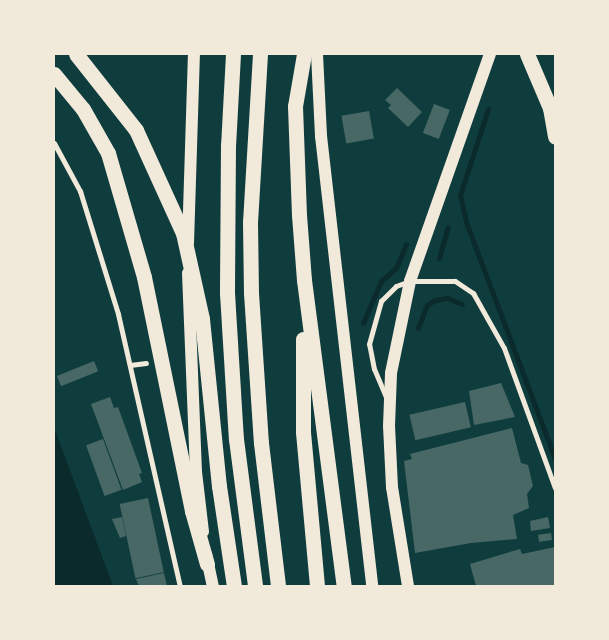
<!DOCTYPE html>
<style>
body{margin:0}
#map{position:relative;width:609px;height:640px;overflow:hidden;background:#0f3d3e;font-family:Raleway,sans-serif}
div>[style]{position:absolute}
.water>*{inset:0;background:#0a2a2b}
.stream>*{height:5px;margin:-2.5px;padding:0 2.5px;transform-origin:2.5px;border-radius:2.5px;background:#0a2a2b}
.building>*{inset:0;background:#486865;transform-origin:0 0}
.minor>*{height:5px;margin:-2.5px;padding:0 2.5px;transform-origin:2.5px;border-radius:2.5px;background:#f1e9da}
.primary>*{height:12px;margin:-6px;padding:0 6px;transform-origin:6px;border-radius:6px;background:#f1e9da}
.trunk>*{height:12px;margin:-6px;padding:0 6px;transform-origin:6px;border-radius:6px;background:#f1e9da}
.motorway>*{height:15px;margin:-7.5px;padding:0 7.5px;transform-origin:7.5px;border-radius:7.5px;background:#f1e9da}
span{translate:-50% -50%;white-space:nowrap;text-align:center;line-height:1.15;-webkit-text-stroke:4px #f1e9da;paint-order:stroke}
.frame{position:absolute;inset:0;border:55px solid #f1e9da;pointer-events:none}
</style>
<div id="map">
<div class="water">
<i style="clip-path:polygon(54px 427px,113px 586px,54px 586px)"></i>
</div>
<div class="stream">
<i style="left:488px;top:109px;width:90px;rotate:108deg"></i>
<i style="left:460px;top:195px;width:28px;rotate:77deg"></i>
<i style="left:466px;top:222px;width:253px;rotate:69.4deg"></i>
<i style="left:439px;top:258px;width:32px;rotate:-74deg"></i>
<i style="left:363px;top:323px;width:46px;rotate:-66.8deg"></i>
<i style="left:381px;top:281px;width:20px;rotate:-41deg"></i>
<i style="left:396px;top:268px;width:26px;rotate:-67deg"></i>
<i style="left:418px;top:328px;width:25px;rotate:-69deg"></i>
<i style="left:427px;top:305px;width:9px;rotate:-32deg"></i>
<i style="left:435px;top:300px;width:12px;rotate:-9deg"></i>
<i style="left:447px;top:298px;width:16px;rotate:22deg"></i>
</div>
<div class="building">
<i style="clip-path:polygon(397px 88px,422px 112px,408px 127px,388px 108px,391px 105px,385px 100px)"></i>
<i style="left:434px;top:104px;width:17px;height:31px;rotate:21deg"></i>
<i style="left:369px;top:111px;width:28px;height:28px;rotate:80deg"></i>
<i style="left:94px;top:361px;width:11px;height:40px;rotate:68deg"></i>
<i style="clip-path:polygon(501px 383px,515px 417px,474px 425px,469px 391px)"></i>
<i style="clip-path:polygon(110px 397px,114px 408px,118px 407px,142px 473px,139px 474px,142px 482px,123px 490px,91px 404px)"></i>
<i style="left:465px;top:402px;width:26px;height:57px;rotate:77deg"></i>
<i style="clip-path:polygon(512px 428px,521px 463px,528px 465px,533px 486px,527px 494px,529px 508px,513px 515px,517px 539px,471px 543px,415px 553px,404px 461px,412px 459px,410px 454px)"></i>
<i style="left:103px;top:439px;width:54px;height:18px;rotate:70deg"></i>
<i style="left:148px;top:498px;width:76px;height:29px;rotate:78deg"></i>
<i style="clip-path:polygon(122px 517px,126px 536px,120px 538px,112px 519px)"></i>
<i style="clip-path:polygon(548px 517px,550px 528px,531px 531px,530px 521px)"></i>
<i style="left:551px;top:533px;width:7px;height:13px;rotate:82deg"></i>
<i style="clip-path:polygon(555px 547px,555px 586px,476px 586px,470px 564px,520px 549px,522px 554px)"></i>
<i style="clip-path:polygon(164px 573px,167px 586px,139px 586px,136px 579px)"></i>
</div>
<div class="minor">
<i style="left:54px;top:143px;width:55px;rotate:61.6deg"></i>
<i style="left:80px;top:191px;width:129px;rotate:72.8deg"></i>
<i style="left:118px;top:314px;width:279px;rotate:77.2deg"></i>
<i style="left:130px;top:365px;width:16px;rotate:-7deg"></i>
<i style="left:386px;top:397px;width:30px;rotate:-113deg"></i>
<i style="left:374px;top:369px;width:25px;rotate:-101deg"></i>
<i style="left:369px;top:344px;width:45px;rotate:-74.4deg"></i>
<i style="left:381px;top:301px;width:21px;rotate:-45deg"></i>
<i style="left:396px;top:286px;width:15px;rotate:-20deg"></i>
<i style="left:410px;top:281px;width:45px"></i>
<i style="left:455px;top:281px;width:22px;rotate:34deg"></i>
<i style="left:473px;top:293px;width:63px;rotate:60.6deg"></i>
<i style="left:504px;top:348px;width:149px;rotate:70deg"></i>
</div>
<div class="primary">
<i style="left:408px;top:586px;width:100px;rotate:-99.2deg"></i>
<i style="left:392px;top:487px;width:61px;rotate:-92.8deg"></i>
<i style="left:389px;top:426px;width:53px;rotate:-87.8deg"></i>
<i style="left:391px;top:373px;width:94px;rotate:-78.3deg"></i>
<i style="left:410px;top:281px;width:241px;rotate:-70.6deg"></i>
</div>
<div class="trunk">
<i style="left:317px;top:54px;width:82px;rotate:87.2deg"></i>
<i style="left:321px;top:136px;width:453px;rotate:83.5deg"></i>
<i style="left:188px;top:243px;width:189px;rotate:-88.2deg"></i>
<i style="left:188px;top:273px;width:199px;rotate:87.7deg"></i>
<i style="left:196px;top:472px;width:60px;rotate:83.3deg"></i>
<i style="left:206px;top:554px;width:33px;rotate:78deg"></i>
</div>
<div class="motorway">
<i style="left:76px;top:54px;width:97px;rotate:51.7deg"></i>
<i style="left:136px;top:130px;width:113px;rotate:65.5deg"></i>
<i style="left:183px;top:233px;width:88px;rotate:77.5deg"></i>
<i style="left:202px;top:319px;width:168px;rotate:84.2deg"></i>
<i style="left:219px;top:486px;width:101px;rotate:81.5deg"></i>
<i style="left:233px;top:54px;width:91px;rotate:93.1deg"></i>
<i style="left:228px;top:145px;width:148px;rotate:90.4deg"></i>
<i style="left:227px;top:293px;width:146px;rotate:86.5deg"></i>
<i style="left:236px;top:439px;width:148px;rotate:82.6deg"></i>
<i style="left:260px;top:54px;width:168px;rotate:93.4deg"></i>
<i style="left:250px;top:222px;width:71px;rotate:89.2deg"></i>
<i style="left:251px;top:293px;width:150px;rotate:86.2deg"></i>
<i style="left:261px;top:443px;width:144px;rotate:83.2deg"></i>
<i style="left:304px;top:54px;width:53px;rotate:99.8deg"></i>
<i style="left:295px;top:106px;width:109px;rotate:87.9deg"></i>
<i style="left:299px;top:215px;width:65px;rotate:85.6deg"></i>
<i style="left:304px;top:280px;width:309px;rotate:82.6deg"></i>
<i style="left:527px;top:54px;width:59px;rotate:66.9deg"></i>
<i style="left:550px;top:108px;width:29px;rotate:80deg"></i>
<i style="left:54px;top:74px;width:45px;rotate:50.4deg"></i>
<i style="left:83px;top:109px;width:51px;rotate:60.4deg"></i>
<i style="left:108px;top:153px;width:129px;rotate:73.8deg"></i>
<i style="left:144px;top:277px;width:239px;rotate:78.4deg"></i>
<i style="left:192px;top:511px;width:55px;rotate:74.2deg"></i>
<i style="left:303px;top:339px;width:93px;rotate:90deg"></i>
<i style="left:303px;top:432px;width:155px;rotate:84.8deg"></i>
</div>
<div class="frame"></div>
</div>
